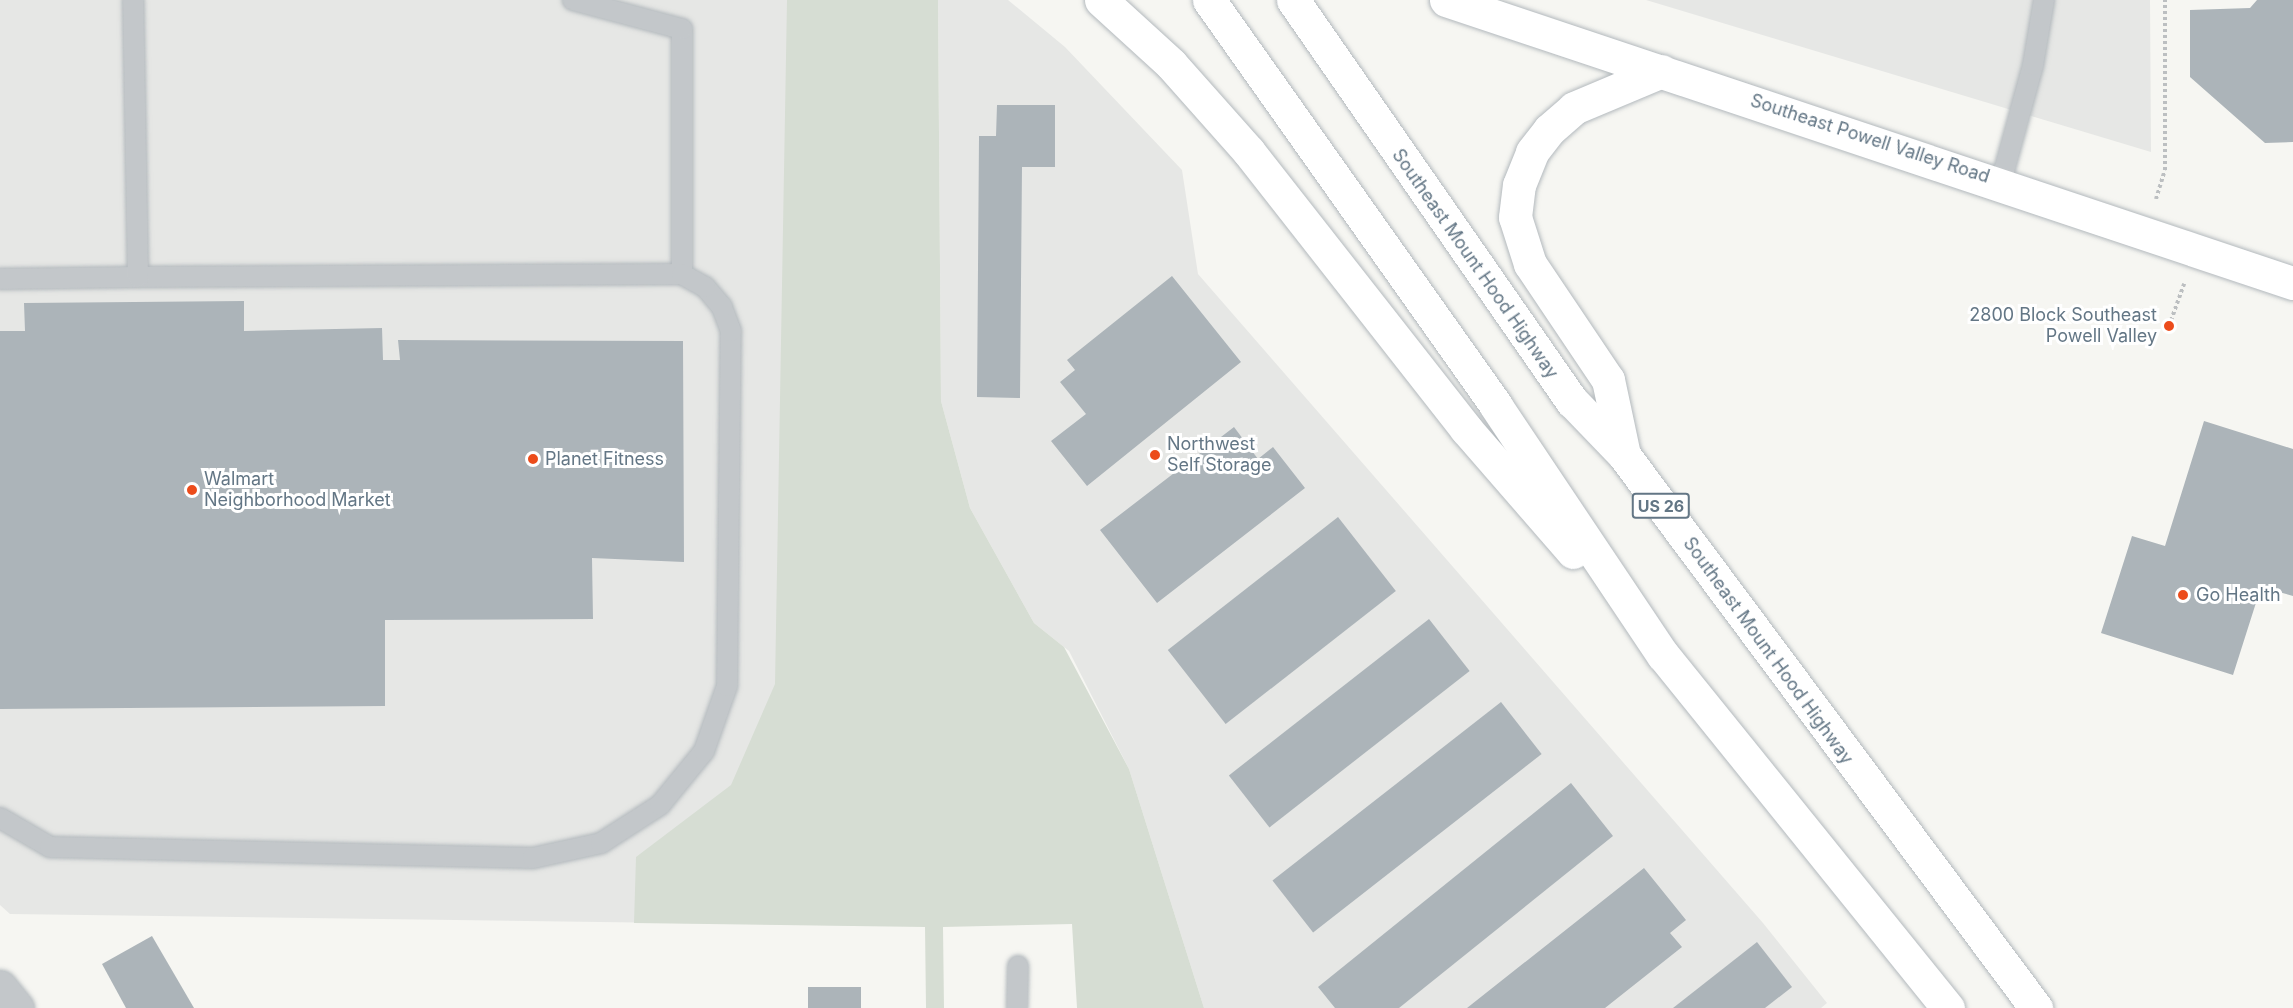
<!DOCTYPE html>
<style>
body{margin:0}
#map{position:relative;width:2293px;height:1008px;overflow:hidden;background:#f6f6f2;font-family:Inter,sans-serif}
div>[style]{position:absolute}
.built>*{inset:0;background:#e6e7e5}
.green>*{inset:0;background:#d6ddd3}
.building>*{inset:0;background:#acb4b9;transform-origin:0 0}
.path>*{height:4px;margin-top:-2px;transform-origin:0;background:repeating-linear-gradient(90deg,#bcbfc1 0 3px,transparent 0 6px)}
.roads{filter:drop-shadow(0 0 2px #b3b9bd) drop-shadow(0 0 2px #b3b9bd)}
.service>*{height:20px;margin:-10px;padding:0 10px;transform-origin:10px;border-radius:10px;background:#c3c7ca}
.minor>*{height:33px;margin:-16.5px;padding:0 16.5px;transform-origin:16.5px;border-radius:16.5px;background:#c3c7ca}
.secondary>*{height:33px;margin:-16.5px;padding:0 16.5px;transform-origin:16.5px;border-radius:16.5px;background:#fff}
.trunk>*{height:33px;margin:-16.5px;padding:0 16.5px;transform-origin:16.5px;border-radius:16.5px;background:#fff}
.dots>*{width:16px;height:16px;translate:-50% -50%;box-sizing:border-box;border:3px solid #fff;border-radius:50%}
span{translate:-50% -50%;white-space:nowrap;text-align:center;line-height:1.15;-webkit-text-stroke:6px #fff;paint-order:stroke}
.shield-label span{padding:2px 4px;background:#fff;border:2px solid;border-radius:4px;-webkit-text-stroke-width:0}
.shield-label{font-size:16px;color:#637685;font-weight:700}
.street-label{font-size:18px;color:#637685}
.poi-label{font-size:18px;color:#637685}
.right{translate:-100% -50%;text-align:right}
.left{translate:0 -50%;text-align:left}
</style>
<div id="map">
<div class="built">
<i style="clip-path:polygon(0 0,880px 0,887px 926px,10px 914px,0 905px)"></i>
<i style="clip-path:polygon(938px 0,1008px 0,1065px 47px,1182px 170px,1198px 274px,1763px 923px,1827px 1003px,1821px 1008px,1204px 1008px,1129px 769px,1069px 651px,1034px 623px,970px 508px,941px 401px)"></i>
<i style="clip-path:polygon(1646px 0,2150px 0,2151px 152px)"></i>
</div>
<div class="green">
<i style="clip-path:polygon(787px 0,938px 0,941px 401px,970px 508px,1034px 623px,1064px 647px,1129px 769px,1204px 1008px,1077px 1008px,1072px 924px,943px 927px,944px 1008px,926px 1008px,925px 927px,634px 923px,636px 857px,731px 785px,775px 684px)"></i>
</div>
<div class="building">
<i style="clip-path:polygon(2257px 0,2293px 0,2293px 142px,2265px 143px,2190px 77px,2190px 10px,2250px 8px)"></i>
<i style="clip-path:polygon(997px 105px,1055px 105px,1055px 167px,1022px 167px,1020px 398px,977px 397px,979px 136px,996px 136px)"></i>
<i style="clip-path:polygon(1172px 276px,1241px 362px,1087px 486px,1051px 441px,1086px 414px,1060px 382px,1075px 370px,1067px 360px)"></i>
<i style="clip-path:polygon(244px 301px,244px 331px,382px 328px,383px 360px,400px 360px,398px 340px,683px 341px,684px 562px,592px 558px,593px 619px,385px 620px,385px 706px,0 709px,0 331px,25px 331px,24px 303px)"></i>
<i style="clip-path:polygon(2204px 421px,2293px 449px,2293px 596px,2261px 587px,2233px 675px,2101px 633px,2132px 536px,2165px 546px)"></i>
<i style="clip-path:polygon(1234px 427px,1258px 459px,1273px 447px,1305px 488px,1157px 603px,1100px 530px)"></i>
<i style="left:1338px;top:517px;width:94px;height:216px;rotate:52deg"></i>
<i style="left:1429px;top:619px;width:66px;height:254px;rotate:52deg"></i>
<i style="left:1501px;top:702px;width:66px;height:290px;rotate:52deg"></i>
<i style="clip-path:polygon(1571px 783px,1613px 836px,1399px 1008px,1335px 1008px,1318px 987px)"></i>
<i style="clip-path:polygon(1644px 868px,1686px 920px,1670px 933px,1682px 947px,1605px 1008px,1467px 1008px)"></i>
<i style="clip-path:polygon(152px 936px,194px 1008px,126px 1008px,102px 964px)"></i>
<i style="clip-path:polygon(1757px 942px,1792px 987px,1765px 1008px,1673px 1008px)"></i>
<i style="left:808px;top:987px;width:53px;height:21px"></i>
</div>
<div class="path">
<i style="left:2156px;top:199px;width:30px;rotate:-73deg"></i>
<i style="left:2165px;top:170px;width:170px;rotate:-90deg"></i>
<i style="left:2169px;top:326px;width:45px;rotate:-70.3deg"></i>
</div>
<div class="roads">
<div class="service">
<i style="left:2001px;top:182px;width:121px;rotate:-74.7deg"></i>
<i style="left:2033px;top:65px;width:66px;rotate:-80.4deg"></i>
<i style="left:138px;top:277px;width:544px;rotate:-0.32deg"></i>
<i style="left:682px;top:274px;width:245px;rotate:-90deg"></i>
<i style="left:682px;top:29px;width:113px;rotate:-165.1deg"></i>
<i style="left:0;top:279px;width:138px;rotate:-0.8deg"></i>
<i style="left:138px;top:277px;width:277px;rotate:-91deg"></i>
<i style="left:0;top:818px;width:58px;rotate:30.1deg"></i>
<i style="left:50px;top:847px;width:483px;rotate:1.3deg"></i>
<i style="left:533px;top:858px;width:70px;rotate:-12.4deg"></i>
<i style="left:601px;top:843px;width:70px;rotate:-32.8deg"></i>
<i style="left:660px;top:805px;width:70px;rotate:-50.8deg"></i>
<i style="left:704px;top:751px;width:69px;rotate:-70.5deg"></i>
<i style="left:727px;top:686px;width:355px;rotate:-89.4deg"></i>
<i style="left:731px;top:331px;width:26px;rotate:-111deg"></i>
<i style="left:722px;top:307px;width:26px;rotate:-130deg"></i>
<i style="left:705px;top:287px;width:26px;rotate:-151deg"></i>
<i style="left:1017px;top:1008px;width:42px;rotate:-88.6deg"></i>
</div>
<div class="minor">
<i style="left:0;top:987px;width:27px;rotate:51deg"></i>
</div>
<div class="secondary">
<i style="left:1446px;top:0;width:893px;rotate:18.48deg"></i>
</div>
<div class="trunk">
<i style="left:1101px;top:0;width:95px;rotate:42.4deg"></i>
<i style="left:1171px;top:64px;width:118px;rotate:48.4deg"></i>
<i style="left:1249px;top:152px;width:352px;rotate:51.9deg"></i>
<i style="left:1466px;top:429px;width:163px;rotate:49deg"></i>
<i style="left:1209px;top:0;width:497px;rotate:54.7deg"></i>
<i style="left:1496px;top:406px;width:300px;rotate:56.2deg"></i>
<i style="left:1663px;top:655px;width:454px;rotate:51.1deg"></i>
<i style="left:1293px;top:0;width:489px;rotate:55.2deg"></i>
<i style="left:1572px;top:401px;width:75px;rotate:46.1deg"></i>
<i style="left:1624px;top:455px;width:690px;rotate:53.31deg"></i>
<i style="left:1624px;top:455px;width:77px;rotate:-102deg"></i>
<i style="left:1608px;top:380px;width:140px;rotate:-123.9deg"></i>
<i style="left:1530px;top:264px;width:49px;rotate:-107.7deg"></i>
<i style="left:1515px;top:217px;width:32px;rotate:-83deg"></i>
<i style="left:1519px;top:185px;width:35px;rotate:-68deg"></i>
<i style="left:1532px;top:152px;width:28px;rotate:-52deg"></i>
<i style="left:1549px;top:130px;width:33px;rotate:-41deg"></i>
<i style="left:1574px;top:108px;width:95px;rotate:-22.8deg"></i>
</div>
</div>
<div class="dots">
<i style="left:2169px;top:326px;background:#ec4c1b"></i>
<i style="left:1155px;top:455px;background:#ec4c1b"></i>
<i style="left:533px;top:459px;background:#ec4c1b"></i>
<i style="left:192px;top:490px;background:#ec4c1b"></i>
<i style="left:2183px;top:595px;background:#ec4c1b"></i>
</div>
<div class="shield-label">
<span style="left:1661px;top:506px">US 26</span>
</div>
<div class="street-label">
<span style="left:1870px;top:139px;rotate:18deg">Southeast Powell Valley Road</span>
<span style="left:1475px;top:264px;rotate:55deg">Southeast Mount Hood Highway</span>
<span style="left:1768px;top:651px;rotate:54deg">Southeast Mount Hood Highway</span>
</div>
<div class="poi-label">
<span class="right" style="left:2157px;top:326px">2800 Block Southeast<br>Powell Valley</span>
<span class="left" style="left:1167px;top:455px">Northwest<br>Self Storage</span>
<span class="left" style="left:545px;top:459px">Planet Fitness</span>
<span class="left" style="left:204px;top:490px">Walmart<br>Neighborhood Market</span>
<span class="left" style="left:2196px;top:595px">Go Health</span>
</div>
</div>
